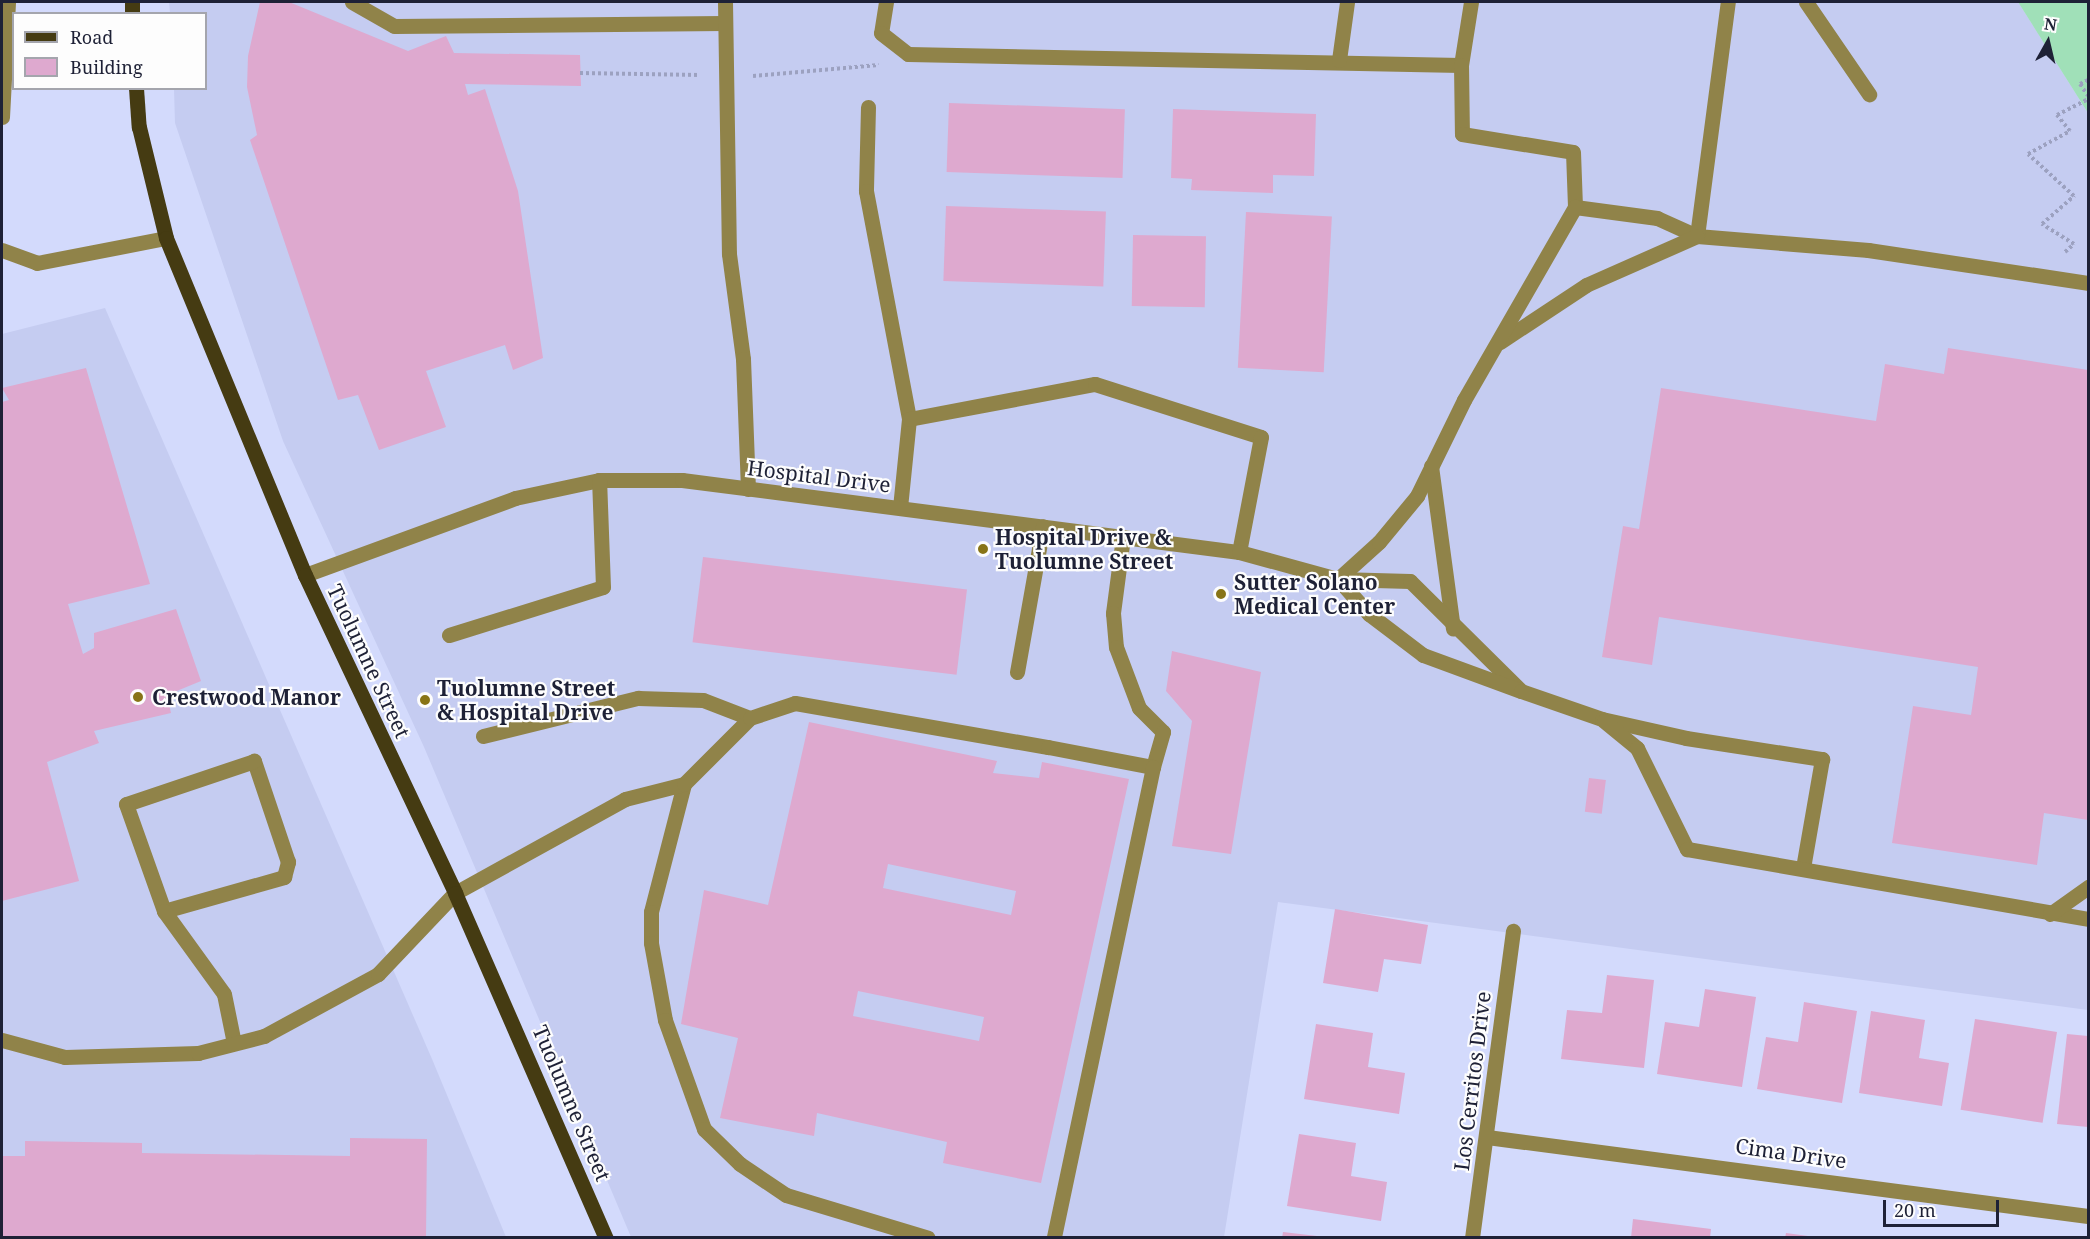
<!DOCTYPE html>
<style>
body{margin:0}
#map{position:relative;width:2090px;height:1239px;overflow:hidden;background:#d3dafc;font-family:"Noto Serif",serif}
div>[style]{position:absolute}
.built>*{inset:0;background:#c5ccf1}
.green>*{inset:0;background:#a0e0b8}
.building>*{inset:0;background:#dea9cf;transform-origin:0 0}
.path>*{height:4px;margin-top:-2px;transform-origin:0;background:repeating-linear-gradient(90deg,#9ca1c0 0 3px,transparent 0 6px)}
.minor>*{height:15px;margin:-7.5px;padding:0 7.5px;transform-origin:7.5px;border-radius:7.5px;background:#908349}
.major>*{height:15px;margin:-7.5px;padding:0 7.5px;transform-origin:7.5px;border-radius:7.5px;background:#453b12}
.dots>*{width:16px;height:16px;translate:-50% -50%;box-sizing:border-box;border:3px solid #fdfdfd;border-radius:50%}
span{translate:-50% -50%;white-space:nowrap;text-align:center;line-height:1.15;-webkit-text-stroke:4.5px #fdfdfd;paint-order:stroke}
.street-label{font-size:21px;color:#1e2136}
.poi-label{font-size:21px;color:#1e2136;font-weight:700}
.left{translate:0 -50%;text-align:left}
.frame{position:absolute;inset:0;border:3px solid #1e2136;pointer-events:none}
.legend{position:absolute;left:12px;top:12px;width:195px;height:78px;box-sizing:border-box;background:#fdfdfd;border:2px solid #a4a5ad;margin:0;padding:8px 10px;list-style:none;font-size:18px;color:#1e2136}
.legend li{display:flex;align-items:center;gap:12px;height:30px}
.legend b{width:30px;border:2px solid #a4a5ad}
.north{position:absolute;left:2018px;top:12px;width:60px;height:60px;-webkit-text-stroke:4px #fdfdfd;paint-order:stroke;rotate:8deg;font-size:16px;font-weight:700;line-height:24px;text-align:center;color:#1e2136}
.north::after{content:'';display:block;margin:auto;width:21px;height:27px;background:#1e2136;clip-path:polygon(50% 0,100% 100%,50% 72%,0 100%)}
.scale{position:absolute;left:1883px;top:1200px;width:116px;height:27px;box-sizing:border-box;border:3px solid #1e2136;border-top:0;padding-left:8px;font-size:18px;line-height:21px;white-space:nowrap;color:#1e2136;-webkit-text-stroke:4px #fdfdfd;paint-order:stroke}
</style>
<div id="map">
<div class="built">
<i style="clip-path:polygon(169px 2px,2018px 2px,2088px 113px,2088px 1010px,1278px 902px,1224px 1237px,631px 1237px,424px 747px,283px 441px,175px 123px,174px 89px,206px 88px,206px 14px,170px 13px)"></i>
<i style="clip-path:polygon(105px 308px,432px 1059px,506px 1237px,2px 1238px,2px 334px)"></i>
</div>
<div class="green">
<i style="clip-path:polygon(2018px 2px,2088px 2px,2088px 113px)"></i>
</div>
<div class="building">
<i style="clip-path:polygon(260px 2px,289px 2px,408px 51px,446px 36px,454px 53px,580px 55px,581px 86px,465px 84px,468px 95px,485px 89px,518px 191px,543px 358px,513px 370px,505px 345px,426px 371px,446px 427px,379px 450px,358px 395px,338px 400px,250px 140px,257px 135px,247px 87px,248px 56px)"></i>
<i style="left:949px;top:103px;width:176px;height:69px;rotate:2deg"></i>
<i style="clip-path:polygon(1173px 109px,1316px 114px,1314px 176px,1273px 175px,1273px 193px,1191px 190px,1192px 179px,1171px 178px)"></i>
<i style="left:946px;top:206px;width:160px;height:75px;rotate:2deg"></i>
<i style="left:1246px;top:212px;width:86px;height:156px;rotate:3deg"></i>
<i style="left:1133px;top:235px;width:73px;height:71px;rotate:1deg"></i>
<i style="clip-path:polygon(1948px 348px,2088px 370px,2088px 820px,2044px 813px,2037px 865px,1892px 843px,1913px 706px,1971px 715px,1978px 667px,1659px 617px,1652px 665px,1602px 657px,1623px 526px,1639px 529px,1661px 388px,1876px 421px,1885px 364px,1944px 374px)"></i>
<i style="clip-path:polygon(86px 368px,150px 584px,68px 604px,83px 654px,94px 648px,94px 633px,176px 609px,201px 681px,167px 695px,171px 713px,94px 731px,99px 743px,47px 762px,79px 881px,2px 901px,2px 402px,9px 400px,2px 388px)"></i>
<i style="left:703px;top:557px;width:266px;height:86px;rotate:7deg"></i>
<i style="clip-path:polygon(1172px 651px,1261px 672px,1231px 854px,1172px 846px,1192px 721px,1166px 691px)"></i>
<i style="clip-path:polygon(evenodd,809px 722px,997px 761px,993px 773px,1039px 778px,1042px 762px,1129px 779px,1041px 1183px,943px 1163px,947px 1142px,817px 1113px,814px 1136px,720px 1118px,738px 1038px,681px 1024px,704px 890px,768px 905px,809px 722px,888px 864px,1016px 891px,1011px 915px,883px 888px,888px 864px,809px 722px,858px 991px,984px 1017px,979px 1041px,853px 1016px,858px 991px)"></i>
<i style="left:1589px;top:778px;width:17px;height:34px;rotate:7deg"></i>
<i style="clip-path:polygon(1335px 909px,1428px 925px,1421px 964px,1384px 959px,1378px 992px,1323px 983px)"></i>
<i style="clip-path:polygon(1607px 975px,1654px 980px,1644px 1068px,1561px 1059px,1567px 1010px,1602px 1013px)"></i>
<i style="clip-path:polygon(1705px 989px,1756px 997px,1742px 1087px,1657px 1074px,1665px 1022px,1699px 1027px)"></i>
<i style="clip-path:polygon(1804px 1002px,1857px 1011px,1842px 1103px,1757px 1089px,1766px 1037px,1798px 1042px)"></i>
<i style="clip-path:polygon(1871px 1011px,1925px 1020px,1919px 1058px,1949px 1063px,1942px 1106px,1859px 1093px)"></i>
<i style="left:1975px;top:1019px;width:83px;height:92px;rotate:9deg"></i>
<i style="clip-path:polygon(1316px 1024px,1373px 1033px,1368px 1067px,1405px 1073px,1399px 1114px,1304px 1099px)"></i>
<i style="clip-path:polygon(2067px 1034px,2088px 1036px,2088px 1127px,2057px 1124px)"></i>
<i style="clip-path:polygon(1299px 1134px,1356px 1143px,1351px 1176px,1387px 1182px,1381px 1221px,1287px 1206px)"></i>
<i style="clip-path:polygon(350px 1138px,427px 1139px,426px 1238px,2px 1238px,2px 1156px,25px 1156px,25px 1141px,142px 1143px,142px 1153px,350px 1156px)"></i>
<i style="clip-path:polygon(1633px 1219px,1711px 1229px,1710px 1238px,1631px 1238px)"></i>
<i style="clip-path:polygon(1283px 1232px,1317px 1236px,1317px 1238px,1282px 1238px)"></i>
<i style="clip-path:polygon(1786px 1233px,1808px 1236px,1808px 1238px,1785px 1238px)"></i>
</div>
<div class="path">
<i style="left:580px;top:73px;width:120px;rotate:1deg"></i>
<i style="left:753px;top:76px;width:126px;rotate:-5deg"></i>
<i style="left:2088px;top:80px;width:9px;rotate:153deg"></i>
<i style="left:2080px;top:84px;width:14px;rotate:56deg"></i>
<i style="left:2065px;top:252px;width:12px;rotate:-42deg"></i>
<i style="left:2074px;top:244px;width:38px;rotate:-148deg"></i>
<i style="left:2042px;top:224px;width:43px;rotate:-41.2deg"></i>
<i style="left:2074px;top:196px;width:62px;rotate:-137.6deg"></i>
<i style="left:2028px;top:154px;width:48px;rotate:-28.7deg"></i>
<i style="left:2070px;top:131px;width:21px;rotate:-129deg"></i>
<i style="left:2057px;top:115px;width:35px;rotate:-27deg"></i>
</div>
<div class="minor">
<i style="left:352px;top:2px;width:48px;rotate:29.7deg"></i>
<i style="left:394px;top:26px;width:330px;rotate:-0.5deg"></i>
<i style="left:725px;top:2px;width:252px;rotate:89.1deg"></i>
<i style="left:729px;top:254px;width:106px;rotate:82.4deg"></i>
<i style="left:743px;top:359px;width:130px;rotate:87.8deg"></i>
<i style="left:886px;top:2px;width:31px;rotate:99deg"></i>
<i style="left:881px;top:33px;width:34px;rotate:38deg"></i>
<i style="left:908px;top:54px;width:553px;rotate:1.14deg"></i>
<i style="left:1471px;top:2px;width:64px;rotate:99deg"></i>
<i style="left:1461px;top:65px;width:69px;rotate:89.2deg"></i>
<i style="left:1462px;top:134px;width:112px;rotate:9.2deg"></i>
<i style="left:1573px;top:152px;width:55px;rotate:87.9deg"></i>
<i style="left:1806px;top:2px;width:112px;rotate:55.6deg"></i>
<i style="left:1339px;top:60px;width:59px;rotate:-82.1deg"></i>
<i style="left:868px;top:107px;width:84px;rotate:91.4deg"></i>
<i style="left:866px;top:191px;width:232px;rotate:79.3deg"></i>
<i style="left:909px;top:419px;width:88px;rotate:95.8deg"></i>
<i style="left:2px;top:117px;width:115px;rotate:-87deg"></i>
<i style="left:1575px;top:207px;width:83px;rotate:7.6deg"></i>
<i style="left:1657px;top:218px;width:44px;rotate:24.2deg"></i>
<i style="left:1697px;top:236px;width:172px;rotate:4.7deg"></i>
<i style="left:1868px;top:250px;width:222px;rotate:8.5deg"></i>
<i style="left:1697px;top:236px;width:236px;rotate:-82.5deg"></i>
<i style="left:2px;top:250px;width:37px;rotate:20deg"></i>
<i style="left:37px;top:263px;width:131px;rotate:-11deg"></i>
<i style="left:1500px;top:342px;width:103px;rotate:-33.5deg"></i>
<i style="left:1586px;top:285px;width:121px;rotate:-23.8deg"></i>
<i style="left:909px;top:419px;width:189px;rotate:-10.7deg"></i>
<i style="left:1095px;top:384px;width:174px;rotate:17.7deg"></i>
<i style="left:1261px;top:437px;width:117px;rotate:100.8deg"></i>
<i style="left:1431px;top:466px;width:164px;rotate:82.3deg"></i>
<i style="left:1123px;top:537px;width:77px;rotate:97.5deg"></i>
<i style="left:1113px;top:613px;width:34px;rotate:85deg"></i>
<i style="left:1116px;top:647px;width:65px;rotate:69.3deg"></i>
<i style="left:1139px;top:708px;width:34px;rotate:45deg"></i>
<i style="left:1163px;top:732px;width:36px;rotate:106deg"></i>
<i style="left:305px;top:575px;width:224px;rotate:-20.1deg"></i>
<i style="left:515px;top:498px;width:86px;rotate:-12.1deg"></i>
<i style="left:599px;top:480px;width:83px"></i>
<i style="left:682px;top:480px;width:562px;rotate:7.37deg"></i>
<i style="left:1239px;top:552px;width:103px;rotate:15.3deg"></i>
<i style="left:1338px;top:579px;width:72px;rotate:1.6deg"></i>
<i style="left:1410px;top:581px;width:156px;rotate:44.7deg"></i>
<i style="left:1338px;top:579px;width:47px;rotate:48.5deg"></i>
<i style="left:1369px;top:614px;width:68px;rotate:37.2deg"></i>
<i style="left:1423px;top:655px;width:104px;rotate:20.2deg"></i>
<i style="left:1521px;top:691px;width:86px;rotate:19.1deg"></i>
<i style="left:1602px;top:719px;width:86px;rotate:12.7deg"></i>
<i style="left:1686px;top:738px;width:138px;rotate:8.8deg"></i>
<i style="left:1822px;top:759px;width:111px;rotate:99.9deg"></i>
<i style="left:1338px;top:579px;width:55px;rotate:-42.1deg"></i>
<i style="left:1379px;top:542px;width:60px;rotate:-50.4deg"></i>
<i style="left:1417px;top:496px;width:107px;rotate:-63.9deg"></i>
<i style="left:1464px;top:400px;width:223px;rotate:-60.1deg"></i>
<i style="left:449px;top:635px;width:161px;rotate:-17.3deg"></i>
<i style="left:603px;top:587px;width:107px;rotate:-92.1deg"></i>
<i style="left:1017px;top:672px;width:148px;rotate:-79.9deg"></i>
<i style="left:1604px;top:721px;width:43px;rotate:39.3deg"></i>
<i style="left:1637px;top:748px;width:113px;rotate:63.7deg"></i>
<i style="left:1687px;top:849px;width:407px;rotate:9.9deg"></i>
<i style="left:483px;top:736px;width:160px;rotate:-13.8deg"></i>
<i style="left:638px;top:698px;width:65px;rotate:1.8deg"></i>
<i style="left:703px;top:700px;width:50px;rotate:21deg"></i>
<i style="left:684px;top:784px;width:132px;rotate:104.5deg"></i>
<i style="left:651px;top:912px;width:31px;rotate:90deg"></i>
<i style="left:651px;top:943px;width:78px;rotate:79.7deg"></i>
<i style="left:665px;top:1020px;width:116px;rotate:70.3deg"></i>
<i style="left:704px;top:1129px;width:50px;rotate:44.2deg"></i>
<i style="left:740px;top:1164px;width:55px;rotate:34deg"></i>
<i style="left:786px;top:1195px;width:148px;rotate:16.8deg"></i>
<i style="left:164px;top:911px;width:125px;rotate:-15.8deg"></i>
<i style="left:284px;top:877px;width:16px;rotate:-75deg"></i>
<i style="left:288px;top:862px;width:107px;rotate:-108.6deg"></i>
<i style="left:254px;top:761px;width:135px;rotate:161.4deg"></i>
<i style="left:126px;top:804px;width:114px;rotate:70.4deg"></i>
<i style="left:164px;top:911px;width:102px;rotate:54.1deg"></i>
<i style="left:224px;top:994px;width:50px;rotate:78.5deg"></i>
<i style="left:2050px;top:914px;width:47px;rotate:-35.4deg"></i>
<i style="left:2px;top:1040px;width:65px;rotate:15.1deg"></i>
<i style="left:65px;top:1057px;width:133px;rotate:-1.7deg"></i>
<i style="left:198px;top:1053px;width:68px;rotate:-14.4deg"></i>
<i style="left:264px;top:1036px;width:130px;rotate:-28.5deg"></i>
<i style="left:378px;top:974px;width:112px;rotate:-46.5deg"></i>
<i style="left:455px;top:893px;width:194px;rotate:-28.9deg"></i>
<i style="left:625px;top:799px;width:61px;rotate:-14.3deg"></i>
<i style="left:684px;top:784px;width:93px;rotate:-45deg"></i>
<i style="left:750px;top:718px;width:47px;rotate:-18.4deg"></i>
<i style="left:795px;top:703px;width:257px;rotate:9.9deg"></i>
<i style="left:1048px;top:747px;width:107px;rotate:10.8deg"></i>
<i style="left:1153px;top:767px;width:481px;rotate:101.9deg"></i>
<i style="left:1487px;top:1137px;width:606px;rotate:7.49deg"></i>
<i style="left:1472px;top:1238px;width:310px;rotate:-82.4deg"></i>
</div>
<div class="major">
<i style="left:132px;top:2px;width:12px;rotate:90deg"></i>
<i style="left:136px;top:88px;width:39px;rotate:86deg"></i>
<i style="left:139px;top:127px;width:114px;rotate:76.3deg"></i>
<i style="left:166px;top:238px;width:365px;rotate:67.6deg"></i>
<i style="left:305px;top:575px;width:352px;rotate:64.7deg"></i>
<i style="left:455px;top:893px;width:377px;rotate:66.4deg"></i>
</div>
<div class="dots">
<i style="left:983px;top:549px;background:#887417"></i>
<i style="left:1221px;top:594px;background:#887417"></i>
<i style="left:138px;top:697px;background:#887417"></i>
<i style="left:425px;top:700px;background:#887417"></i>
</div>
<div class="street-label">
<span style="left:819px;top:476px;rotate:7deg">Hospital Drive</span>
<span style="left:369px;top:661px;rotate:65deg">Tuolumne Street</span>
<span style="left:1472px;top:1081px;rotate:-83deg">Los Cerritos Drive</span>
<span style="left:572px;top:1103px;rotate:67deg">Tuolumne Street</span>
<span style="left:1791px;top:1153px;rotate:8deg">Cima Drive</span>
</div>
<div class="poi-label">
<span class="left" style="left:995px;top:549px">Hospital Drive &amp;<br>Tuolumne Street</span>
<span class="left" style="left:1234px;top:594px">Sutter Solano<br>Medical Center</span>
<span class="left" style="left:437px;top:700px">Tuolumne Street<br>&amp; Hospital Drive</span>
<span class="left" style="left:152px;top:697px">Crestwood Manor</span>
</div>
<div class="frame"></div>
<ul class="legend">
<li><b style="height:8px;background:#453b12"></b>Road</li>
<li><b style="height:16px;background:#dea9cf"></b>Building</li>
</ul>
<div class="north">N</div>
<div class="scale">20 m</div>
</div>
